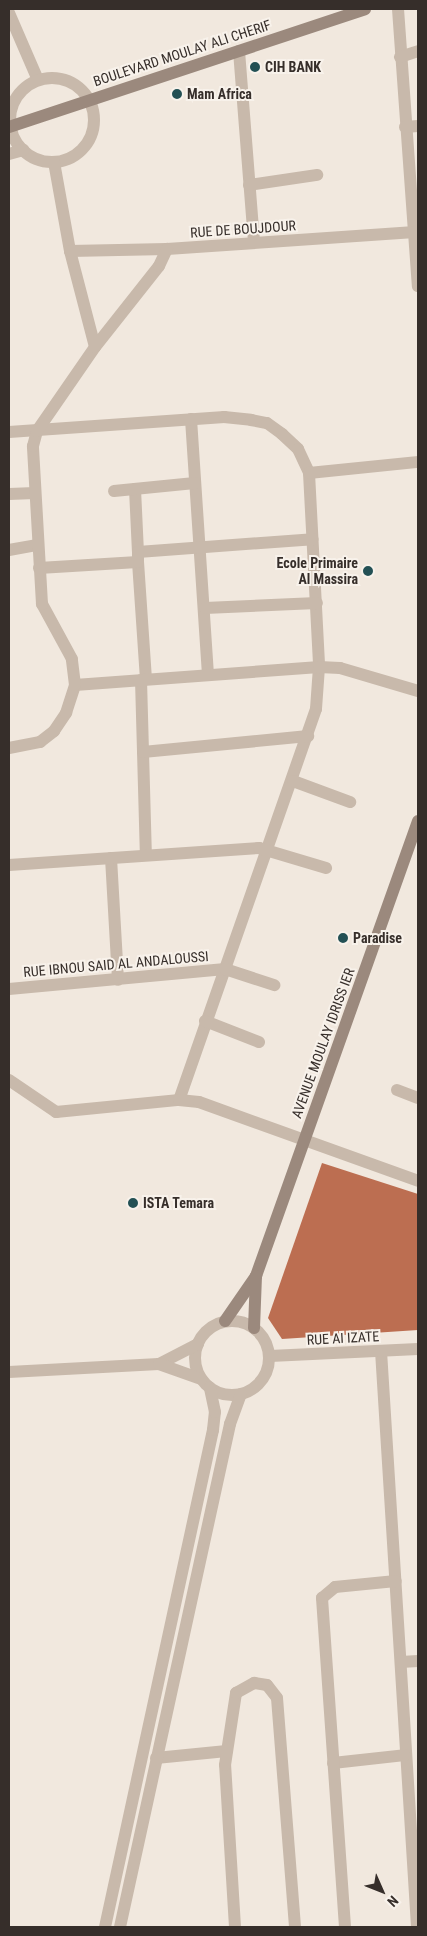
<!DOCTYPE html>
<style>
body{margin:0}
#map{position:relative;width:427px;height:1936px;overflow:hidden;background:#f1e8de;font-family:"Roboto Condensed",sans-serif}
div>[style]{position:absolute}
.building>*{inset:0;background:#bc6e51}
.minor>*{height:12px;margin:-6px;padding:0 6px;transform-origin:6px;border-radius:6px;background:#c8b9ab}
.minor>.ring{margin:-6px;padding:0;box-sizing:content-box;background:none;border:12px solid #c8b9ab;border-radius:50%}
.tertiary>*{height:12px;margin:-6px;padding:0 6px;transform-origin:6px;border-radius:6px;background:#c8b9ab}
.tertiary>.ring{margin:-6px;padding:0;box-sizing:content-box;background:none;border:12px solid #c8b9ab;border-radius:50%}
.secondary>*{height:12px;margin:-6px;padding:0 6px;transform-origin:6px;border-radius:6px;background:#9b897d}
.dots>*{width:14px;height:14px;translate:-50% -50%;box-sizing:border-box;border:2px solid #f8f2eb;border-radius:50%}
span{translate:-50% -50%;white-space:nowrap;text-align:center;line-height:1.15;-webkit-text-stroke:4px #f8f2eb;paint-order:stroke}
.street-label{font-size:14px;color:#362e2a}
.poi-label{font-size:14px;color:#362e2a;font-weight:700}
.left{translate:0 -50%;text-align:left}
.right{translate:-100% -50%;text-align:right}
.frame{position:absolute;inset:0;border:10px solid #362e2a;pointer-events:none}
.north{position:absolute;left:357px;top:1866px;width:50px;height:50px;-webkit-text-stroke:4px #f8f2eb;paint-order:stroke;rotate:134deg;font-size:14px;font-weight:700;line-height:20px;text-align:center;color:#362e2a}
.north::after{content:'';display:block;margin:auto;width:18px;height:22px;background:#362e2a;clip-path:polygon(50% 0,100% 100%,50% 72%,0 100%)}
</style>
<div id="map">
<div class="building">
<i style="clip-path:polygon(322px 1163px,418px 1194px,418px 1330px,282px 1339px,268px 1318px)"></i>
</div>
<div class="minor">
<i style="left:398px;top:9px;width:278px;rotate:85.9deg"></i>
<i style="left:9px;top:13px;width:73px;rotate:66.6deg"></i>
<i style="left:239px;top:51px;width:192px;rotate:85.5deg"></i>
<i style="left:400px;top:57px;width:19px;rotate:-18deg"></i>
<i class="ring" style="left:10px;top:78px;width:72px;height:72px"></i>
<i style="left:405px;top:127px;width:13px;rotate:-4deg"></i>
<i style="left:9px;top:154px;width:15px;rotate:-16deg"></i>
<i style="left:54px;top:162px;width:90px;rotate:79.8deg"></i>
<i style="left:70px;top:251px;width:99px;rotate:75.4deg"></i>
<i style="left:249px;top:185px;width:69px;rotate:-8.4deg"></i>
<i style="left:70px;top:251px;width:97px;rotate:-1.2deg"></i>
<i style="left:167px;top:249px;width:252px;rotate:-3.9deg"></i>
<i style="left:191px;top:419px;width:256px;rotate:86.2deg"></i>
<i style="left:9px;top:432px;width:216px;rotate:-4deg"></i>
<i style="left:224px;top:417px;width:27px;rotate:6deg"></i>
<i style="left:251px;top:420px;width:16px;rotate:11deg"></i>
<i style="left:267px;top:423px;width:19px;rotate:36deg"></i>
<i style="left:282px;top:434px;width:22px;rotate:43deg"></i>
<i style="left:298px;top:449px;width:26px;rotate:65deg"></i>
<i style="left:309px;top:473px;width:194px;rotate:87deg"></i>
<i style="left:319px;top:667px;width:42px;rotate:94.1deg"></i>
<i style="left:316px;top:709px;width:414px;rotate:109.3deg"></i>
<i style="left:309px;top:473px;width:110px;rotate:-5.8deg"></i>
<i style="left:135px;top:489px;width:63px;rotate:87.3deg"></i>
<i style="left:114px;top:491px;width:81px;rotate:-5.6deg"></i>
<i style="left:9px;top:494px;width:26px;rotate:-2deg"></i>
<i style="left:9px;top:550px;width:29px;rotate:-10deg"></i>
<i style="left:138px;top:562px;width:117px;rotate:86.1deg"></i>
<i style="left:39px;top:568px;width:99px;rotate:-3.5deg"></i>
<i style="left:138px;top:562px;width:10px;rotate:-90deg"></i>
<i style="left:138px;top:552px;width:175px;rotate:-4.2deg"></i>
<i style="left:205px;top:608px;width:112px;rotate:-2.6deg"></i>
<i style="left:141px;top:680px;width:175px;rotate:88.4deg"></i>
<i style="left:75px;top:685px;width:245px;rotate:-4.2deg"></i>
<i style="left:319px;top:667px;width:21px;rotate:3deg"></i>
<i style="left:340px;top:668px;width:81px;rotate:16.4deg"></i>
<i style="left:9px;top:748px;width:32px;rotate:-11deg"></i>
<i style="left:40px;top:742px;width:18px;rotate:-38deg"></i>
<i style="left:54px;top:731px;width:22px;rotate:-56deg"></i>
<i style="left:66px;top:713px;width:29px;rotate:-72deg"></i>
<i style="left:75px;top:685px;width:26px;rotate:-97deg"></i>
<i style="left:72px;top:659px;width:63px;rotate:-118.6deg"></i>
<i style="left:42px;top:604px;width:158px;rotate:-93.3deg"></i>
<i style="left:33px;top:446px;width:16px;rotate:-75deg"></i>
<i style="left:37px;top:431px;width:102px;rotate:-55.4deg"></i>
<i style="left:95px;top:347px;width:103px;rotate:-51.7deg"></i>
<i style="left:159px;top:266px;width:19px;rotate:-65deg"></i>
<i style="left:143px;top:752px;width:166px;rotate:-5.5deg"></i>
<i style="left:293px;top:781px;width:61px;rotate:20.2deg"></i>
<i style="left:111px;top:858px;width:122px;rotate:86.7deg"></i>
<i style="left:9px;top:865px;width:251px;rotate:-3.9deg"></i>
<i style="left:259px;top:848px;width:70px;rotate:16.6deg"></i>
<i style="left:9px;top:989px;width:217px;rotate:-5.3deg"></i>
<i style="left:225px;top:969px;width:52px;rotate:18.1deg"></i>
<i style="left:205px;top:1021px;width:58px;rotate:21.3deg"></i>
<i style="left:9px;top:1080px;width:57px;rotate:34.2deg"></i>
<i style="left:56px;top:1112px;width:124px;rotate:-5.6deg"></i>
<i style="left:179px;top:1100px;width:20px;rotate:6deg"></i>
<i style="left:199px;top:1102px;width:233px;rotate:19.8deg"></i>
<i style="left:397px;top:1090px;width:22px;rotate:21deg"></i>
<i style="left:381px;top:1351px;width:577px;rotate:86.42deg"></i>
<i style="left:401px;top:1662px;width:17px;rotate:-3deg"></i>
<i style="left:156px;top:1758px;width:71px;rotate:-5.6deg"></i>
<i style="left:333px;top:1763px;width:72px;rotate:-6.3deg"></i>
<i style="left:235px;top:1927px;width:162px;rotate:-93.5deg"></i>
<i style="left:225px;top:1765px;width:73px;rotate:-81.3deg"></i>
<i style="left:236px;top:1693px;width:21px;rotate:-29deg"></i>
<i style="left:254px;top:1683px;width:13px;rotate:9deg"></i>
<i style="left:267px;top:1685px;width:16px;rotate:52deg"></i>
<i style="left:277px;top:1698px;width:230px;rotate:85.5deg"></i>
<i style="left:345px;top:1927px;width:330px;rotate:-94deg"></i>
<i style="left:322px;top:1598px;width:17px;rotate:-40deg"></i>
<i style="left:335px;top:1587px;width:61px;rotate:-5.6deg"></i>
</div>
<div class="tertiary">
<i class="ring" style="left:195px;top:1321px;width:62px;height:62px"></i>
<i style="left:270px;top:1356px;width:148px;rotate:-2.7deg"></i>
<i style="left:159px;top:1364px;width:44px;rotate:-27.1deg"></i>
<i style="left:9px;top:1372px;width:150px;rotate:-3.1deg"></i>
<i style="left:159px;top:1364px;width:45px;rotate:19.7deg"></i>
<i style="left:105px;top:1927px;width:509px;rotate:-77.74deg"></i>
<i style="left:213px;top:1430px;width:18px;rotate:-84deg"></i>
<i style="left:215px;top:1412px;width:25px;rotate:-102deg"></i>
<i style="left:120px;top:1927px;width:515px;rotate:-77.66deg"></i>
<i style="left:230px;top:1424px;width:32px;rotate:-70deg"></i>
</div>
<div class="secondary">
<i style="left:9px;top:127px;width:375px;rotate:-18.3deg"></i>
<i style="left:225px;top:1321px;width:55px;rotate:-55.4deg"></i>
<i style="left:256px;top:1276px;width:483px;rotate:-70.4deg"></i>
<i style="left:254px;top:1328px;width:52px;rotate:-87.8deg"></i>
</div>
<div class="dots">
<i style="left:255px;top:67px;background:#235054"></i>
<i style="left:177px;top:94px;background:#235054"></i>
<i style="left:368px;top:571px;background:#235054"></i>
<i style="left:343px;top:938px;background:#235054"></i>
<i style="left:133px;top:1203px;background:#235054"></i>
</div>
<div class="street-label">
<span style="left:182px;top:53px;rotate:-18deg">BOULEVARD MOULAY ALI CHERIF</span>
<span style="left:243px;top:229px;rotate:-4deg">RUE DE BOUJDOUR</span>
<span style="left:116px;top:964px;rotate:-5deg">RUE IBNOU SAID AL ANDALOUSSI</span>
<span style="left:323px;top:1043px;rotate:-70deg">AVENUE MOULAY IDRISS IER</span>
<span style="left:343px;top:1338px;rotate:-3deg">RUE AI IZATE</span>
</div>
<div class="poi-label">
<span class="left" style="left:265px;top:67px">CIH BANK</span>
<span class="left" style="left:187px;top:94px">Mam Africa</span>
<span class="right" style="left:358px;top:571px">Ecole Primaire<br>Al Massira</span>
<span class="left" style="left:353px;top:938px">Paradise</span>
<span class="left" style="left:143px;top:1203px">ISTA Temara</span>
</div>
<div class="frame"></div>
<div class="north">N</div>
</div>
